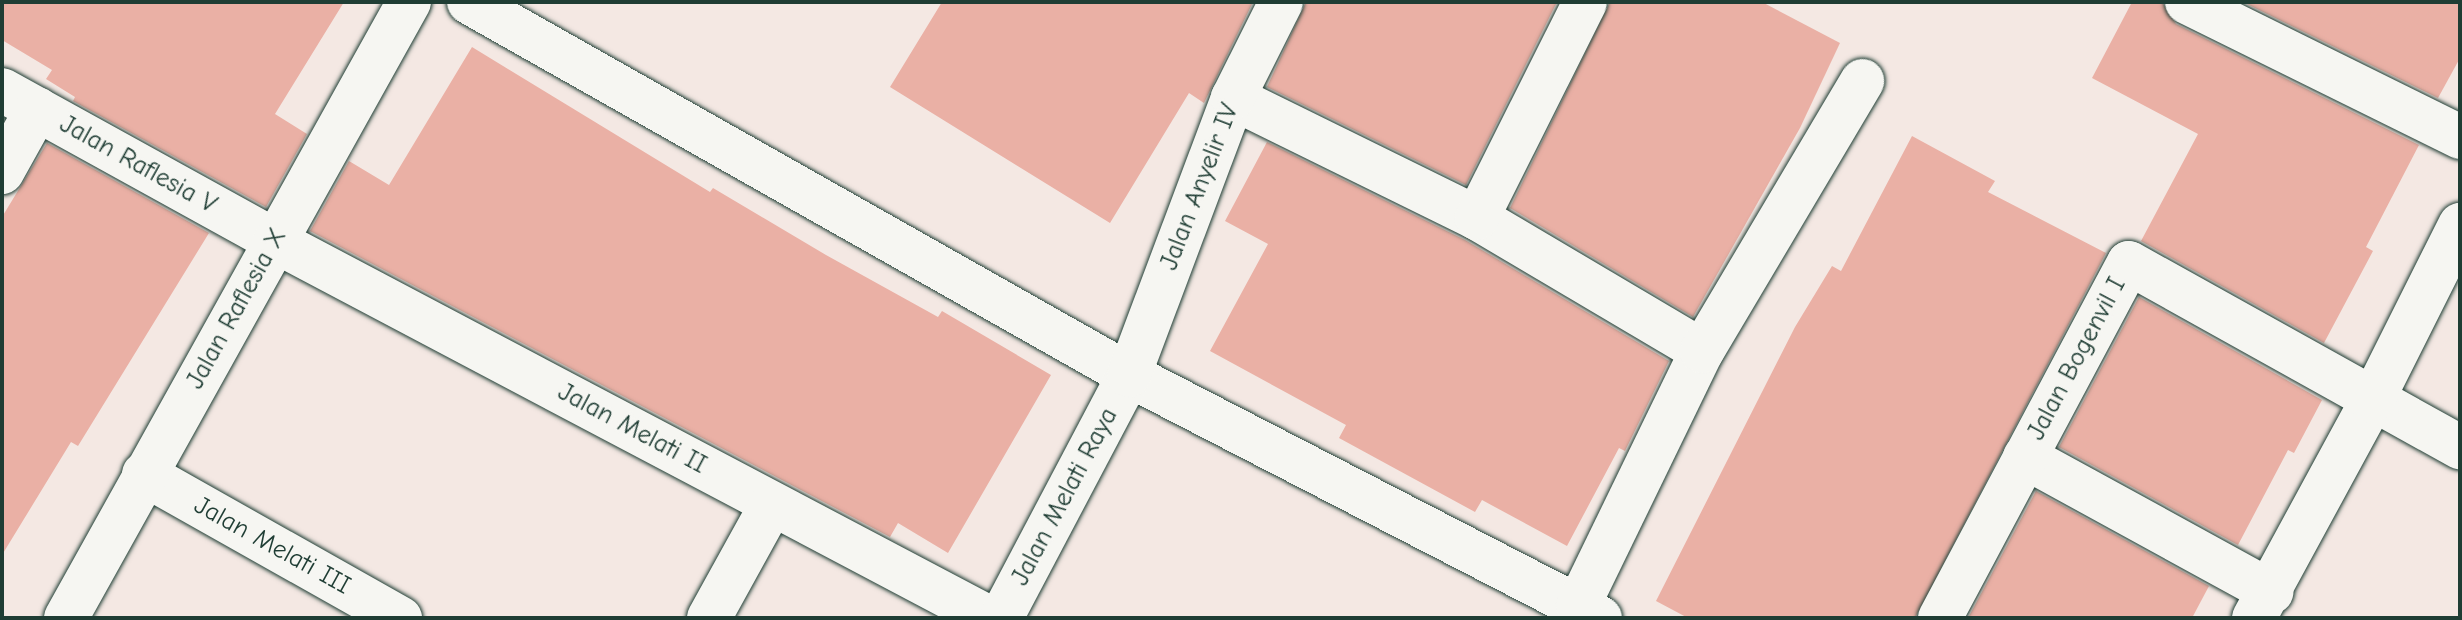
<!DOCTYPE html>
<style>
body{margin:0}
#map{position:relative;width:2462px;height:620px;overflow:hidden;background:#f4e8e3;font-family:"Comic Neue",sans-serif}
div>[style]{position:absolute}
.building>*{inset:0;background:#eab0a5}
.roads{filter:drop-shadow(0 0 2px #1f3d34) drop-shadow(0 0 2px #1f3d34)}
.minor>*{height:44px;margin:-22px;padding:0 22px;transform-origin:22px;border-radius:22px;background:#f6f6f2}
span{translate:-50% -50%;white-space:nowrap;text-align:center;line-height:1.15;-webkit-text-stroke:6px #f6f6f2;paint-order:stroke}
.street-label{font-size:26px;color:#1f3d34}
.frame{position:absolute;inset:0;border:4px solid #1f3d34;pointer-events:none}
</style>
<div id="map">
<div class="building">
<i style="clip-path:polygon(2px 2px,344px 2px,275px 114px,307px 134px,266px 207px,73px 101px,75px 97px,46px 79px,52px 70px,2px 40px)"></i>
<i style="clip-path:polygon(942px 2px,1253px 2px,1204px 103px,1189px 93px,1110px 223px,890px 87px)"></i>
<i style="clip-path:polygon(1306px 2px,1557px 2px,1466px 185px,1267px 87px)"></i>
<i style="clip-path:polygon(1610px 2px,1762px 2px,1840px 43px,1800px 128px,1693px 317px,1510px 208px)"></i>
<i style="clip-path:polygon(2132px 2px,2162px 2px,2176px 24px,2419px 145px,2366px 247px,2373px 251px,2324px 343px,2141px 241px,2198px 134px,2092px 78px)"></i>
<i style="clip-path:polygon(2243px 2px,2460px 2px,2460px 58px,2438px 98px)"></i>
<i style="clip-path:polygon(472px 47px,710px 192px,713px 188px,826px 255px,938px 317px,942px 311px,1051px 375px,948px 553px,898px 523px,890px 537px,310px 231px,349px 161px,389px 185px)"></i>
<i style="clip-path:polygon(1912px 136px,1995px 181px,1988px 192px,2106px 253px,1915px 618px,1688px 618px,1656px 601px,1795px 327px,1832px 266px,1841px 271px)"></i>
<i style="clip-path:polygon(1267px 142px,1465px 240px,1669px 361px,1625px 451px,1619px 448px,1567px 546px,1482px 500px,1475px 512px,1339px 438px,1346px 425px,1210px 351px,1268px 244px,1225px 221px)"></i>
<i style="clip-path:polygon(47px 143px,209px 233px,78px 446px,71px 442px,2px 555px,2px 217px)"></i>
<i style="clip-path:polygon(2139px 297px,2322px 400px,2294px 453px,2288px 450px,2238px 545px,2059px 447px)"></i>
<i style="clip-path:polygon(2036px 491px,2209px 586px,2192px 618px,1968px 618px)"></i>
</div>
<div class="roads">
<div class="minor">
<i style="left:469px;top:2px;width:758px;rotate:29.47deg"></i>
<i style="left:1129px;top:375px;width:530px;rotate:27.29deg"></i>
<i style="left:2187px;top:2px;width:305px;rotate:26.3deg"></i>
<i style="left:2px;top:90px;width:312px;rotate:28.9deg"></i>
<i style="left:275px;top:241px;width:807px;rotate:27.83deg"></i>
<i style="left:1233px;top:98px;width:272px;rotate:26.2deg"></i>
<i style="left:1477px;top:218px;width:261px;rotate:30.6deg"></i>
<i style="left:2px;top:172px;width:72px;rotate:-60.9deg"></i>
<i style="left:1477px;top:218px;width:241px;rotate:-63.4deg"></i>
<i style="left:2025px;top:457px;width:281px;rotate:28.7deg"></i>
<i style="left:144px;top:474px;width:294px;rotate:29.4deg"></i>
<i style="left:1578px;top:606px;width:284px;rotate:-64.1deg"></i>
<i style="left:1702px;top:351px;width:314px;rotate:-59.3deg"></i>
<i style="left:66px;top:618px;width:705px;rotate:-60.89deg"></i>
<i style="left:709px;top:618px;width:130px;rotate:-61.1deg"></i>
<i style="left:1001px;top:618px;width:275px;rotate:-62.2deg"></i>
<i style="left:1129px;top:375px;width:296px;rotate:-69.4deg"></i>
<i style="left:1233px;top:98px;width:107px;rotate:-63.4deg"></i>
<i style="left:1940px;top:618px;width:402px;rotate:-62deg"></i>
<i style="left:2129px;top:263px;width:379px;rotate:29.1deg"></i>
<i style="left:2254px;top:618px;width:247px;rotate:-61.5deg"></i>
<i style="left:2372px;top:401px;width:197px;rotate:-63.4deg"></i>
</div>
</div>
<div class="street-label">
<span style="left:138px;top:165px;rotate:29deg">Jalan Raflesia V</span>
<span style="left:1200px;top:187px;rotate:-69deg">Jalan Anyelir IV</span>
<span style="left:237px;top:309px;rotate:-61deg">Jalan Raflesia X</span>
<span style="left:2077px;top:359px;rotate:-62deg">Jalan Bogenvil I</span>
<span style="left:632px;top:429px;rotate:28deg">Jalan Melati II</span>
<span style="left:1065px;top:497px;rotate:-62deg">Jalan Melati Raya</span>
<span style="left:272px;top:546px;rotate:29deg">Jalan Melati III</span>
</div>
<div class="frame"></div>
</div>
